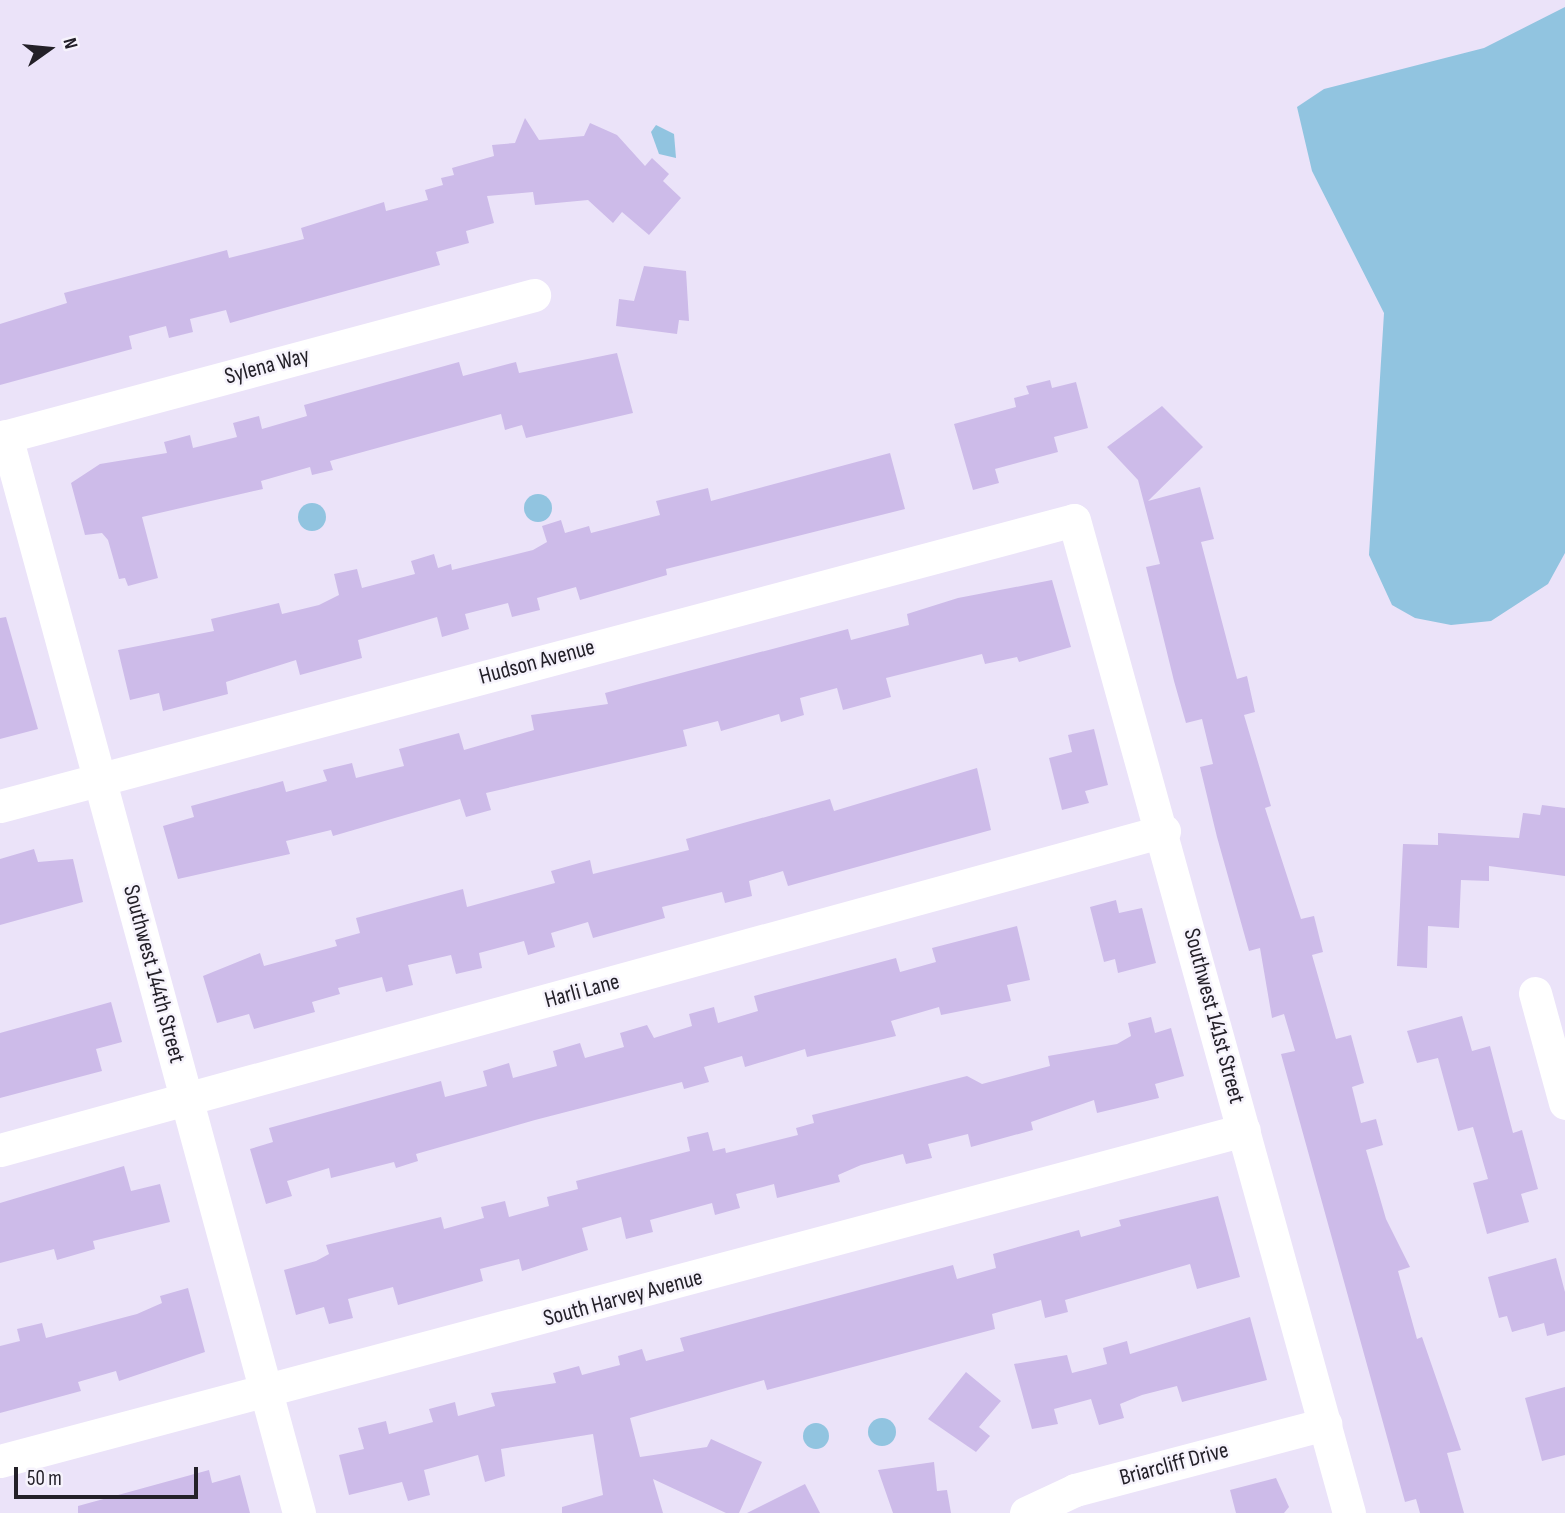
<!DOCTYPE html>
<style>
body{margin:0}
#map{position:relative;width:1565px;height:1513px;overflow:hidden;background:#ebe3f9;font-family:"Sofia Sans Condensed",sans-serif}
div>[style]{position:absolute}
.water>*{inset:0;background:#91c4e0}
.round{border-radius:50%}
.building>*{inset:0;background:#cdbbe9}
.minor>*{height:33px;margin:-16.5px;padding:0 16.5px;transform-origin:16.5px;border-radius:16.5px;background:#fff}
span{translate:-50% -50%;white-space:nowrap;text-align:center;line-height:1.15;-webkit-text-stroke:5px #f6f3fc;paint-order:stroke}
.street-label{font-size:23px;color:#232028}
.north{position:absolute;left:14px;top:14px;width:70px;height:70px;-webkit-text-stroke:5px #f6f3fc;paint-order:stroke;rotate:75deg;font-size:19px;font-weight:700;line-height:28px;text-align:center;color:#232028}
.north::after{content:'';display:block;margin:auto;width:24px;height:32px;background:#232028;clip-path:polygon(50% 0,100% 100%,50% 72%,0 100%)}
.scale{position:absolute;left:14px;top:1467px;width:184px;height:32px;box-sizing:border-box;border:4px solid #232028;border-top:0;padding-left:9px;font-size:21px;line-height:24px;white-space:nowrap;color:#232028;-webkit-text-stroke:5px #f6f3fc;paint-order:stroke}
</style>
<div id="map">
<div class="water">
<i style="clip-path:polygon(1565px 7px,1565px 553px,1548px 584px,1491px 621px,1451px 625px,1415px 618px,1392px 605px,1369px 555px,1384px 313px,1312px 171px,1297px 107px,1324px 89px,1484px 48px)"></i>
<i style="clip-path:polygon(656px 125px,674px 134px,676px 158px,659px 154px,651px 132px)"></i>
<i class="round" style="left:524px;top:494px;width:28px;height:28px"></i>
<i class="round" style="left:298px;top:503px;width:28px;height:28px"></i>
<i class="round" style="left:868px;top:1418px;width:28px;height:28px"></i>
<i class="round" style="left:803px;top:1423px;width:26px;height:26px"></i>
</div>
<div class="building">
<i style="clip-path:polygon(525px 118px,539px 140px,584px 136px,590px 123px,617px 135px,645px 166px,652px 158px,669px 174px,663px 181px,681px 198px,649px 235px,622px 212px,613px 223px,588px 200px,535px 205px,533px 192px,487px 196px,494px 223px,466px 231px,469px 243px,436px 252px,440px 265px,230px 323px,226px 310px,190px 319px,193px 332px,169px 338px,166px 326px,129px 336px,132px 349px,0 385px,0 324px,67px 303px,64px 293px,227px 250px,229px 258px,304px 239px,301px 228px,384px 202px,386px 211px,428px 200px,425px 190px,443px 185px,441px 178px,454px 175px,452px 168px,494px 156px,492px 145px,515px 143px)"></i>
<i style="clip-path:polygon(644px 266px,686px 271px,689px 321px,679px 320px,677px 334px,616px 326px,619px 299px,634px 301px)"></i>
<i style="clip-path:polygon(617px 353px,633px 413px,526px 438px,522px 425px,505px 430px,501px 414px,330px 461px,333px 470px,312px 475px,310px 467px,261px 481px,263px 489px,142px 517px,158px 578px,128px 586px,125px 578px,119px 579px,108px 540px,102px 533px,85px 535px,71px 483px,100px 464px,167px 453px,164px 442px,190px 435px,193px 448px,237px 437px,233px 423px,259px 416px,262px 429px,307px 416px,304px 405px,459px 362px,463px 376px,516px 362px,519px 373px)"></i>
<i style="clip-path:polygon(1050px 380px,1052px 388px,1076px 382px,1088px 428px,1054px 437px,1058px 452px,995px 469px,999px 483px,973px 490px,954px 424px,1016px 407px,1014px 398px,1029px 394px,1026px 386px)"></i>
<i style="clip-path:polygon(1162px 406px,1203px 447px,1148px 501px,1200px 487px,1214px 539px,1201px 542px,1237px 679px,1247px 676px,1255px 712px,1244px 715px,1271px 806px,1265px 808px,1301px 919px,1314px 916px,1323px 952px,1312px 955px,1336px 1039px,1351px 1035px,1364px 1083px,1352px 1087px,1361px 1123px,1376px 1119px,1383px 1145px,1366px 1150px,1386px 1219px,1410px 1267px,1398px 1271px,1417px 1339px,1422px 1337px,1461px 1450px,1447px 1453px,1464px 1513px,1420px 1513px,1416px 1499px,1405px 1502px,1281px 1054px,1295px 1051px,1284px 1014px,1272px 1018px,1260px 948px,1249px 951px,1217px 837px,1200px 767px,1213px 764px,1202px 719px,1186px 723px,1174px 681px,1146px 567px,1160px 564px,1138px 480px,1107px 447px)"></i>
<i style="clip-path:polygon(890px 453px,905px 509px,666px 569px,667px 575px,580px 600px,576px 587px,537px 598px,540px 610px,512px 617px,508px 603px,465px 614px,469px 629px,442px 637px,437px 617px,358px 640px,362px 658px,300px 675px,296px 660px,226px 682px,228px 694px,163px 711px,159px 693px,130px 700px,118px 650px,214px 631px,211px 619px,279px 603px,282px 614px,319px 605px,339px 595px,334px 574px,357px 569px,362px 588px,415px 574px,411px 561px,434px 554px,438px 568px,451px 564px,452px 570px,533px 550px,547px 542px,542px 526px,561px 520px,565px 533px,589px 526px,591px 533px,660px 515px,656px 501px,708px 488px,711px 501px)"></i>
<i style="clip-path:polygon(1052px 580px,1071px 647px,1019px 662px,1017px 657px,985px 664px,982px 654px,886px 678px,891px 697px,843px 710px,837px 688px,800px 698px,804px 715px,781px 722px,779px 714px,721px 731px,718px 721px,683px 730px,687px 746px,486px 793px,491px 810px,466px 817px,460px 799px,333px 836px,331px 830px,286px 841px,290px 854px,178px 879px,163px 826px,194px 817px,191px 806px,283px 781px,286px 792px,327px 781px,323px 770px,352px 763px,356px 778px,404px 766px,399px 749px,459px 733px,464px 750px,534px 730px,531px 715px,608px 704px,605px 693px,848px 629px,851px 640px,909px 625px,907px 614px,958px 598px)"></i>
<i style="clip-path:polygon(6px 617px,38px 729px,0 739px,0 618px)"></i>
<i style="clip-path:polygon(1094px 729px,1108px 785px,1085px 791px,1089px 803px,1062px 810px,1049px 758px,1072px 752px,1068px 735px)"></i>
<i style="clip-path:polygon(977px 768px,991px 830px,788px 886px,783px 871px,749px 881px,752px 896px,725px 903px,722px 892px,662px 907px,665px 918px,593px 938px,588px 922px,551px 933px,555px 947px,528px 955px,524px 941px,479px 953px,482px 968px,456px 974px,451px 955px,408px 965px,413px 985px,386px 992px,382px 977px,338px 988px,340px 994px,312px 1002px,315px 1012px,254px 1029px,249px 1014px,217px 1023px,203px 976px,260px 953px,264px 966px,337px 946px,335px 940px,360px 933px,356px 918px,463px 889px,467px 907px,555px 883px,551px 871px,590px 860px,593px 874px,689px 850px,686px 839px,830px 799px,834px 811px)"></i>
<i style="clip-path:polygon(1542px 805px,1565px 808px,1565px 876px,1489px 866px,1489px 881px,1461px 880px,1459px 928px,1428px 926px,1427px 968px,1397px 966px,1403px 844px,1438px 845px,1438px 833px,1519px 838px,1523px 813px,1540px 815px)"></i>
<i style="clip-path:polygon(34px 849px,38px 862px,73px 859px,83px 902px,0 925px,0 859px)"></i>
<i style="clip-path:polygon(1116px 900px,1119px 913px,1142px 908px,1156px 963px,1118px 973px,1115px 959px,1104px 962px,1090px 907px)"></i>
<i style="clip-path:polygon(1017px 926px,1030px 980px,1007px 985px,1011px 1001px,941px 1015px,939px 1007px,891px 1021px,896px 1036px,807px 1057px,805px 1049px,745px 1067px,742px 1056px,704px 1067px,709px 1082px,684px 1089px,682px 1082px,535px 1120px,416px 1154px,418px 1161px,396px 1168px,394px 1162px,331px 1178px,329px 1168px,287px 1181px,292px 1196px,266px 1204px,250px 1149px,273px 1142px,269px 1128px,441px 1081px,445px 1097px,487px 1086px,483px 1071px,509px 1063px,513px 1078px,557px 1066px,553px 1051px,580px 1043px,585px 1058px,624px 1047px,620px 1033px,647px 1025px,654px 1038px,692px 1026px,689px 1014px,714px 1007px,718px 1023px,758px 1011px,754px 996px,896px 958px,900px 972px,936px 962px,932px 948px)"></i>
<i style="clip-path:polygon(111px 1002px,122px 1042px,96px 1049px,102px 1071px,0 1098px,0 1033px)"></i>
<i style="clip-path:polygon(1462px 1016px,1472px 1051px,1490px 1046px,1513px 1133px,1522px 1130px,1538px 1189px,1521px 1194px,1529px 1222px,1487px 1234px,1473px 1183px,1488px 1179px,1473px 1127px,1458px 1131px,1438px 1058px,1417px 1063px,1407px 1031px)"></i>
<i style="clip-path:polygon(1151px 1017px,1155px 1033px,1171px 1028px,1184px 1076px,1155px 1084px,1159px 1098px,1097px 1113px,1094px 1100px,1031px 1122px,1033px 1130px,971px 1147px,968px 1134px,928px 1144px,932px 1158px,906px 1164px,903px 1154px,861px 1165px,838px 1175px,840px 1182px,777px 1198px,774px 1184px,736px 1194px,740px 1208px,715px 1215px,712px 1203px,650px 1220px,653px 1232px,626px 1239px,621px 1217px,582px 1228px,588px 1250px,522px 1271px,519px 1259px,480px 1269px,483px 1281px,398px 1305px,393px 1287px,348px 1299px,353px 1318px,329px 1324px,324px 1307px,296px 1315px,284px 1270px,316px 1261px,329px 1254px,326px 1245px,441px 1217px,444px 1229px,484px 1218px,481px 1207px,505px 1201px,509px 1217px,549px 1206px,547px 1197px,578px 1189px,576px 1181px,690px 1151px,687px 1137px,708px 1132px,713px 1151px,725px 1148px,726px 1153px,798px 1135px,796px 1128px,814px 1123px,812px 1115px,967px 1076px,982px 1084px,1050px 1066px,1048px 1056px,1117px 1044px,1131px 1036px,1128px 1023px)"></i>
<i style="clip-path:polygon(124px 1166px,131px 1191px,160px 1184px,170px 1222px,93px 1241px,95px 1249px,57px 1260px,54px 1249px,0 1263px,0 1203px)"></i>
<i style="clip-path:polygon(1218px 1196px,1240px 1277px,1197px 1289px,1190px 1264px,1065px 1300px,1068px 1312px,1045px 1318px,1041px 1300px,992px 1314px,995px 1329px,767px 1390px,764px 1380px,630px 1418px,640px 1457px,707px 1447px,711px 1439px,762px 1462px,739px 1513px,726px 1513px,653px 1479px,663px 1513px,562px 1513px,562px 1507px,603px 1495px,593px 1434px,501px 1449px,505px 1476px,485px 1482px,478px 1455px,424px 1470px,430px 1495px,408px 1501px,402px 1482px,349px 1495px,339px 1455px,364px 1449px,358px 1428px,386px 1421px,389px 1434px,433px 1422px,429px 1409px,455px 1402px,458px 1416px,495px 1406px,491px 1393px,556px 1383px,553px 1373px,579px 1366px,582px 1375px,620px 1365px,618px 1356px,642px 1349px,646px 1361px,684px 1351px,680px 1338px,953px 1265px,957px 1279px,996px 1268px,993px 1254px,1079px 1230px,1081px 1237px,1121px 1226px,1119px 1220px)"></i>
<i style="clip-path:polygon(1556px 1258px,1565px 1292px,1565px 1331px,1547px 1336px,1544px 1323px,1512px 1332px,1507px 1316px,1499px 1318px,1488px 1277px)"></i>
<i style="clip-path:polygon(188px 1288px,205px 1352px,119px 1381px,116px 1371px,78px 1382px,81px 1391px,0 1413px,0 1346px,20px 1341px,17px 1329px,42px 1323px,46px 1338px,137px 1314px,162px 1303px,160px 1296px)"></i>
<i style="clip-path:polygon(1250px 1317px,1267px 1380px,1182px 1402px,1177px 1386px,1142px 1395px,1120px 1404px,1124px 1418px,1099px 1425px,1091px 1399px,1054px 1409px,1058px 1424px,1032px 1429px,1014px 1364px,1067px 1355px,1072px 1373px,1107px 1364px,1103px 1348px,1127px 1341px,1130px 1354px)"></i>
<i style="clip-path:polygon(966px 1372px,1001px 1401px,979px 1427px,990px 1436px,976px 1452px,928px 1419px)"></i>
<i style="clip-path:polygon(1565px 1387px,1565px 1455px,1542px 1461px,1525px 1398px)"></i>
<i style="clip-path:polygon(934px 1462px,937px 1491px,947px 1490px,951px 1513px,893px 1513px,878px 1470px)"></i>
<i style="clip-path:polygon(209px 1470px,212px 1483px,240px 1475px,250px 1513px,78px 1513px,78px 1506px)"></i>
<i style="clip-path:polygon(1276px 1478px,1289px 1507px,1284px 1513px,1236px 1513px,1230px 1490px)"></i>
<i style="clip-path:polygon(805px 1484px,820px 1513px,747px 1513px)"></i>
</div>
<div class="minor">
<i style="left:6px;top:436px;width:1116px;rotate:74.78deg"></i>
<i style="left:0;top:438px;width:553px;rotate:-14.99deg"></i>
<i style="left:0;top:806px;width:1111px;rotate:-14.91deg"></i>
<i style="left:1074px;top:520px;width:1030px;rotate:74.52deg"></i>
<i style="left:1535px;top:993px;width:114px;rotate:74.7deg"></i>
<i style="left:0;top:1150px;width:1207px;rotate:-15.33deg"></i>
<i style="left:0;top:1461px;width:1287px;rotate:-14.9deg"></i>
<i style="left:1026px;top:1513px;width:54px;rotate:-25.1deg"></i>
<i style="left:1075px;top:1490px;width:259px;rotate:-14.8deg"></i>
</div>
<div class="street-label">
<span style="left:267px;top:366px;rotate:-15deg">Sylena Way</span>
<span style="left:537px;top:662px;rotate:-15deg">Hudson Avenue</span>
<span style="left:154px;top:974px;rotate:75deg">Southwest 144th Street</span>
<span style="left:582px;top:991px;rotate:-15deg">Harli Lane</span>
<span style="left:1214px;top:1016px;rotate:75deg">Southwest 141st Street</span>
<span style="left:623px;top:1298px;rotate:-15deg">South Harvey Avenue</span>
<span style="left:1174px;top:1464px;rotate:-15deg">Briarcliff Drive</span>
</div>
<div class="north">N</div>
<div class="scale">50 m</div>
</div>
